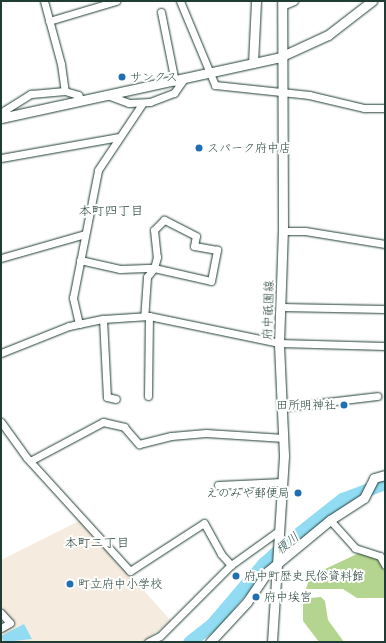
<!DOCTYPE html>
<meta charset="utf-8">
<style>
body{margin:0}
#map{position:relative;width:386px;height:643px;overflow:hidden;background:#fff;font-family:Mali,"Klee One",sans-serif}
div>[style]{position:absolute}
.built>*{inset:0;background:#f5ebde}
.green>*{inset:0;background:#b4d58f}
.water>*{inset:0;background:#91dcf2}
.river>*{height:13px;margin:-6.5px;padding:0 6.5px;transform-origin:6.5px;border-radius:6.5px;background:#91dcf2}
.roads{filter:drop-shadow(0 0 1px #1f3d34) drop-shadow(0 0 1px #1f3d34)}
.street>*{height:7px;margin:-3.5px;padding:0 3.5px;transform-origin:3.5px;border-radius:3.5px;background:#fff}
.secondary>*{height:9px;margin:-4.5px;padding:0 4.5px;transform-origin:4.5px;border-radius:4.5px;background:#fff}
.dots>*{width:11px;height:11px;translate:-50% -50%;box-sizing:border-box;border:2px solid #fff;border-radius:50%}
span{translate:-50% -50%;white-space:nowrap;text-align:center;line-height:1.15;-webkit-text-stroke:4px #fff;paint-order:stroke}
.poi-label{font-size:12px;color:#1f3d34}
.left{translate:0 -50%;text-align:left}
.right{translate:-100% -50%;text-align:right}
.street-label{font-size:12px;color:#1f3d34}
.neighbourhood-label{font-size:13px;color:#1f3d34}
.water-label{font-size:13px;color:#365d5a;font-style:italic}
.frame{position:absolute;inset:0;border:2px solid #1f3d34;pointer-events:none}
</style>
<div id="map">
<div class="built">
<i style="clip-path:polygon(81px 520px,171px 621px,144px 642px,1px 642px,1px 630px,14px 623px,1px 608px,1px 560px)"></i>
</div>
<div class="green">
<i style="clip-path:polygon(367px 553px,378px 558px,385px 573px,385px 598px,357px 598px,343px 589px,306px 589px,310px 576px,357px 554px)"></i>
<i style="clip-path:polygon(321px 597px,325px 601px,328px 620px,344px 642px,319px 642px,303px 621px,303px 604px,310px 598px)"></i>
</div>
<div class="water">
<i style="clip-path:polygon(24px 624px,32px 639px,4px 642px,1px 636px)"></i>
</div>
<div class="river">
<i style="left:189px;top:642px;width:29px;rotate:-38deg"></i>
<i style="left:212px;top:624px;width:80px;rotate:-49.6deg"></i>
<i style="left:264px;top:563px;width:28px;rotate:-42deg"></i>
<i style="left:285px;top:544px;width:73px;rotate:-38.3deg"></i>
<i style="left:342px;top:499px;width:46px;rotate:-20.4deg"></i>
</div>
<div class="roads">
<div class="street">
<i style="left:44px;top:1px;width:65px;rotate:74.9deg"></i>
<i style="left:61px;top:64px;width:27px;rotate:82deg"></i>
<i style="left:180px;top:1px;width:91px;rotate:67.4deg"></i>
<i style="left:215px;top:85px;width:95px;rotate:6.1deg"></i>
<i style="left:309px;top:95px;width:57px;rotate:13.3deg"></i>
<i style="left:364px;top:108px;width:21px"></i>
<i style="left:282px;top:6px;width:13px;rotate:-23deg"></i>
<i style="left:161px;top:12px;width:71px;rotate:78.7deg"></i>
<i style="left:49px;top:21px;width:70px;rotate:-16.6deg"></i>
<i style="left:107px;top:95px;width:23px;rotate:20deg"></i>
<i style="left:129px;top:103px;width:21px;rotate:-3deg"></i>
<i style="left:150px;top:102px;width:26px;rotate:-21deg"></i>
<i style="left:174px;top:93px;width:16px;rotate:-55deg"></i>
<i style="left:4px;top:117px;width:7px;rotate:-82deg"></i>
<i style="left:5px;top:110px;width:31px;rotate:-32deg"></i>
<i style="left:31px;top:94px;width:34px;rotate:-5deg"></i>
<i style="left:65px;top:91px;width:14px;rotate:17deg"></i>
<i style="left:78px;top:95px;width:6px;rotate:59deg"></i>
<i style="left:1px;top:158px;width:120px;rotate:-10.1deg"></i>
<i style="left:283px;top:231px;width:22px"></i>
<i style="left:305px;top:231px;width:81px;rotate:9.2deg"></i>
<i style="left:1px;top:258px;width:87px;rotate:-15.9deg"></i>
<i style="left:80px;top:260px;width:41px;rotate:12.7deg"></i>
<i style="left:120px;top:269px;width:34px;rotate:-2deg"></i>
<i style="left:154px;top:268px;width:58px;rotate:12.8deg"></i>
<i style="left:211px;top:281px;width:32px;rotate:-79deg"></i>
<i style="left:217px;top:250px;width:23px;rotate:-170deg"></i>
<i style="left:194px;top:246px;width:10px;rotate:-79deg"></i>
<i style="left:196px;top:236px;width:36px;rotate:-153deg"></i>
<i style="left:164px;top:220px;width:14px;rotate:135deg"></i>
<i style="left:154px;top:230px;width:27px;rotate:84deg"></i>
<i style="left:157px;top:257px;width:11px;rotate:105deg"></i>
<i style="left:154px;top:268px;width:11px;rotate:128deg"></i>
<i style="left:147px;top:277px;width:39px;rotate:94deg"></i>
<i style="left:281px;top:307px;width:104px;rotate:1.1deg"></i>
<i style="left:103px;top:319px;width:78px;rotate:87.1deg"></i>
<i style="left:107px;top:397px;width:9px;rotate:13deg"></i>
<i style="left:79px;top:324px;width:27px;rotate:-103deg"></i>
<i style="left:73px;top:298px;width:130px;rotate:-78.9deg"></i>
<i style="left:98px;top:170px;width:79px;rotate:-56.3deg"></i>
<i style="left:1px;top:353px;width:73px;rotate:-21.7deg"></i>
<i style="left:69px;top:326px;width:35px;rotate:-12deg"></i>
<i style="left:103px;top:319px;width:46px;rotate:-3.7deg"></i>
<i style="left:149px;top:316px;width:133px;rotate:11.7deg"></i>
<i style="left:279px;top:343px;width:106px;rotate:1.6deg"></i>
<i style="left:148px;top:396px;width:80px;rotate:-89.3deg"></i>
<i style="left:284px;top:407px;width:94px;rotate:-6.7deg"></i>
<i style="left:1px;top:422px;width:44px;rotate:54.2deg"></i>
<i style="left:27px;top:458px;width:153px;rotate:47.7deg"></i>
<i style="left:130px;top:571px;width:88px;rotate:-33deg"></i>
<i style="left:204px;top:523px;width:35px;rotate:61deg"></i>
<i style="left:221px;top:554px;width:15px;rotate:48deg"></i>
<i style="left:30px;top:461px;width:83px;rotate:-28.1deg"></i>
<i style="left:103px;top:422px;width:22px;rotate:13deg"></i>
<i style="left:124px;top:427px;width:23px;rotate:49deg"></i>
<i style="left:139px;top:444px;width:33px;rotate:-14deg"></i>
<i style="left:171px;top:436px;width:35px;rotate:-5deg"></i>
<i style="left:206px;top:433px;width:78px;rotate:3.7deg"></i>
<i style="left:218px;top:485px;width:64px;rotate:-2.7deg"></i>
<i style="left:330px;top:520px;width:38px;rotate:48deg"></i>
<i style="left:355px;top:548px;width:26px;rotate:18deg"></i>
<i style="left:380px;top:556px;width:10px;rotate:61deg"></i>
<i style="left:1px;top:613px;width:13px;rotate:48deg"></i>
<i style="left:10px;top:623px;width:10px;rotate:151deg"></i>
<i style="left:148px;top:642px;width:13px;rotate:-27deg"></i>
<i style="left:160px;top:636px;width:100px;rotate:-45deg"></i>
<i style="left:231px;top:565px;width:57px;rotate:-35.7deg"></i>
</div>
<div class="secondary">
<i style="left:253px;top:63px;width:62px;rotate:-87.2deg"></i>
<i style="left:1px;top:118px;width:286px;rotate:-12.3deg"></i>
<i style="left:280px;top:57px;width:53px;rotate:-24.6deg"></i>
<i style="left:328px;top:35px;width:56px;rotate:-37.7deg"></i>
<i style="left:210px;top:642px;width:54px;rotate:-47.2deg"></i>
<i style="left:247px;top:602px;width:36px;rotate:-56deg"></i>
<i style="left:267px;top:572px;width:82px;rotate:-39.5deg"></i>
<i style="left:330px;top:520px;width:40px;rotate:-32.9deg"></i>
<i style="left:364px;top:498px;width:22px;rotate:-63deg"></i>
<i style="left:374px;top:478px;width:11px;rotate:-15deg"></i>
<i style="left:272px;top:642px;width:187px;rotate:-86.3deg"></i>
<i style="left:284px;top:455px;width:112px;rotate:-92.6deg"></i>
<i style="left:279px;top:343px;width:112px;rotate:-88deg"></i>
<i style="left:283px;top:231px;width:230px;rotate:-90.2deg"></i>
</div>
</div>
<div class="dots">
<i style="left:122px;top:77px;background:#1f6fb2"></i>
<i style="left:199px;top:148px;background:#1f6fb2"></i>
<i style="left:344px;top:405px;background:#1f6fb2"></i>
<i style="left:298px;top:493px;background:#1f6fb2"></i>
<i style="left:236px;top:576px;background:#1f6fb2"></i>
<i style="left:70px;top:584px;background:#1f6fb2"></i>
<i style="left:256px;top:597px;background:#1f6fb2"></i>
</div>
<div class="poi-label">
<span class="left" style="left:130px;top:77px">サンクス</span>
<span class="left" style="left:207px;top:148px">スパーク府中店</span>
<span class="right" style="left:336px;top:405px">田所明神社</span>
<span class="right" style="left:290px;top:493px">えのみや郵便局</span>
<span class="left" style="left:244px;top:576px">府中町歴史民俗資料館</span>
<span class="left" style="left:78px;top:584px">町立府中小学校</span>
<span class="left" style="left:264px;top:597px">府中埃宮</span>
</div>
<div class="street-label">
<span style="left:268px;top:310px;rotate:-88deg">府中祇園線</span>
</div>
<div class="neighbourhood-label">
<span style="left:111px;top:210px">本町四丁目</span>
<span style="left:97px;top:542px">本町二丁目</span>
</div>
<div class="water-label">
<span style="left:287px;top:543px;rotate:-40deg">榎川</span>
</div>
<div class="frame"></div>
</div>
